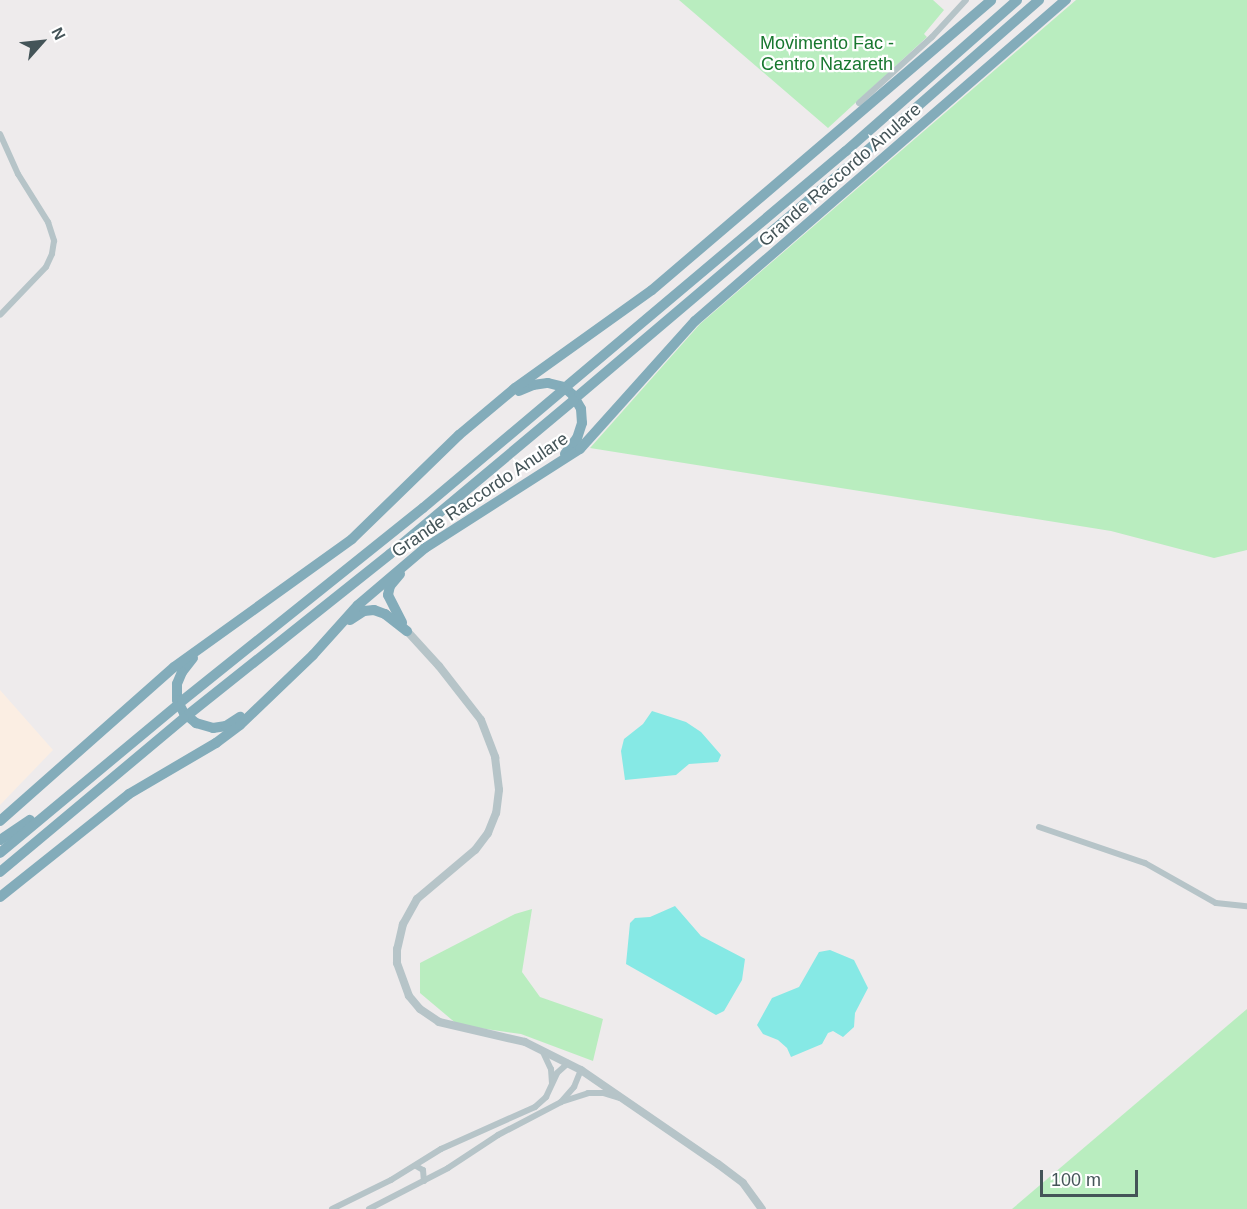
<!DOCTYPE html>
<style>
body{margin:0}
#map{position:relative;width:1247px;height:1209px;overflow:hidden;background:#eeebec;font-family:Helvetica,sans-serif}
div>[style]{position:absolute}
.commercial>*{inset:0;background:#fbeee3}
.green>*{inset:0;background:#b9edbf}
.water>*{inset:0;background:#86e9e5}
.minor>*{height:6px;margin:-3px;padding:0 3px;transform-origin:3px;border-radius:3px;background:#b6c4c8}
.tertiary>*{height:8px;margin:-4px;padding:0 4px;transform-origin:4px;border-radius:4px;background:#b6c4c8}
.motorway>*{height:10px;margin:-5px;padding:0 5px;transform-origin:5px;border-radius:5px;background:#83acba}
span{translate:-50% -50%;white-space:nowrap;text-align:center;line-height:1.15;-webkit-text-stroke:4.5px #fff;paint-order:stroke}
.park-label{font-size:18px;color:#18772f}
.street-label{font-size:18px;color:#445458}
.north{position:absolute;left:12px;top:12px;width:60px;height:60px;-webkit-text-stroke:4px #fff;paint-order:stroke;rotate:63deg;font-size:16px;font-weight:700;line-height:24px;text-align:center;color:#445458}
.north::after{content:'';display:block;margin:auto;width:21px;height:27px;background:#445458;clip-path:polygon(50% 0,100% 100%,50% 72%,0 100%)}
.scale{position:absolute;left:1040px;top:1170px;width:98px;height:27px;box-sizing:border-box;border:3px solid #445458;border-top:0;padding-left:8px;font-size:18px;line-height:21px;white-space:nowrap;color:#445458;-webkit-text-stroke:4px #fff;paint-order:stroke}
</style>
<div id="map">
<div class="commercial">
<i style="clip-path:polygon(0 690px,53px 750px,0 805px)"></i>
</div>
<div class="green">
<i style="clip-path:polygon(679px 0,933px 0,944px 10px,924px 34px,927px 37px,828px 128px)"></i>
<i style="clip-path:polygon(1076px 0,1247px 0,1247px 550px,1214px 558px,1111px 531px,590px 448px,700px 324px)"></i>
<i style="clip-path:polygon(532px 909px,522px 972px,540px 997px,603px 1019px,593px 1061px,521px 1034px,458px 1025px,420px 993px,420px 963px,515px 914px)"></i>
<i style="clip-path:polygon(1247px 1009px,1247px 1209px,1012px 1209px)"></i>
</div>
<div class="water">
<i style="clip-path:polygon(652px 711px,686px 722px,701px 732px,721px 755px,718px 762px,689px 764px,676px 775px,625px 780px,621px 751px,624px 739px,643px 724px)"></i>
<i style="clip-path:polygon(675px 906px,701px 936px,745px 959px,742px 980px,724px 1011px,716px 1015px,626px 964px,630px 923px,635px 918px,650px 917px)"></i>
<i style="clip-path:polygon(830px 950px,854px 960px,868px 988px,855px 1013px,854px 1027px,843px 1037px,833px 1031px,828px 1033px,822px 1044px,791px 1057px,787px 1048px,778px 1040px,763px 1034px,757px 1025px,772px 998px,799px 987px,819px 952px)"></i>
</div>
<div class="minor">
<i style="left:859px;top:103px;width:98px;rotate:-42.1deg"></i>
<i style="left:932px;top:37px;width:50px;rotate:-47.4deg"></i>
<i style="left:0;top:134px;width:44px;rotate:65.8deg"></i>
<i style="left:18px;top:174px;width:57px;rotate:58deg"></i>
<i style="left:48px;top:222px;width:20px;rotate:72deg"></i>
<i style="left:54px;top:241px;width:13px;rotate:99deg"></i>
<i style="left:52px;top:254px;width:14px;rotate:115deg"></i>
<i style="left:46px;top:267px;width:66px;rotate:133.8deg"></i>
<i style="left:1039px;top:827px;width:112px;rotate:18.8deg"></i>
<i style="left:1145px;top:863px;width:81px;rotate:29.4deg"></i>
<i style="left:1216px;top:903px;width:31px;rotate:6deg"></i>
<i style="left:542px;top:1050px;width:21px;rotate:65deg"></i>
<i style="left:551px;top:1069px;width:14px;rotate:86deg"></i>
<i style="left:561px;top:1102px;width:20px;rotate:-49deg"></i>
<i style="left:574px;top:1087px;width:18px;rotate:-68deg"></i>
<i style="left:416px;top:1166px;width:8px;rotate:30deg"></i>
<i style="left:423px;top:1170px;width:11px;rotate:85deg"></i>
<i style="left:332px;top:1209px;width:66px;rotate:-26.2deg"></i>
<i style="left:391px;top:1180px;width:59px;rotate:-31.8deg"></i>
<i style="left:441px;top:1149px;width:103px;rotate:-24.1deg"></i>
<i style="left:535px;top:1107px;width:15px;rotate:-42deg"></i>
<i style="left:546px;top:1097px;width:26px;rotate:-65deg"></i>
<i style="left:557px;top:1073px;width:15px;rotate:-42deg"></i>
<i style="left:369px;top:1209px;width:89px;rotate:-27.4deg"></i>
<i style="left:448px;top:1168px;width:60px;rotate:-33.4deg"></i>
<i style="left:498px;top:1135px;width:71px;rotate:-27.6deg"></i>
<i style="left:561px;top:1102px;width:28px;rotate:-18deg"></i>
<i style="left:588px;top:1093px;width:15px"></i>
<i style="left:603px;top:1093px;width:17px;rotate:17deg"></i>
</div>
<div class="tertiary">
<i style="left:407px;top:631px;width:47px;rotate:47.6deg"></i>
<i style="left:439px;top:666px;width:68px;rotate:52.1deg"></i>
<i style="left:481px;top:720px;width:40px;rotate:69deg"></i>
<i style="left:495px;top:757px;width:33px;rotate:83deg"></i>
<i style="left:499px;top:790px;width:23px;rotate:97deg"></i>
<i style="left:496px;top:813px;width:22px;rotate:112deg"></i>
<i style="left:488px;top:833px;width:21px;rotate:127deg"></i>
<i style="left:475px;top:850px;width:76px;rotate:139.8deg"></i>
<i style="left:417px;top:899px;width:29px;rotate:119deg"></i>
<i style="left:403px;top:924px;width:26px;rotate:103deg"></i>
<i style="left:397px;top:949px;width:14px;rotate:90deg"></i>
<i style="left:397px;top:963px;width:35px;rotate:70deg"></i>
<i style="left:409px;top:996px;width:17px;rotate:50deg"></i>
<i style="left:420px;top:1009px;width:23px;rotate:34deg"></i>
<i style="left:439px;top:1022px;width:88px;rotate:13.1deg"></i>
<i style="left:525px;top:1042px;width:63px;rotate:26.6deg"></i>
<i style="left:581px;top:1070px;width:166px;rotate:34.5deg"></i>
<i style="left:718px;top:1164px;width:31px;rotate:37deg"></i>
<i style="left:743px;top:1183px;width:32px;rotate:54deg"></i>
</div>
<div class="motorway">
<i style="left:568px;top:385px;width:363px;rotate:-40.1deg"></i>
<i style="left:846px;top:151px;width:228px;rotate:-41.4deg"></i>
<i style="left:519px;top:391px;width:15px;rotate:-23deg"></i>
<i style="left:533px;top:385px;width:15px;rotate:-8deg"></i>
<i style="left:548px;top:383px;width:16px;rotate:14deg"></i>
<i style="left:564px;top:387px;width:12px;rotate:42deg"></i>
<i style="left:573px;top:395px;width:16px;rotate:60deg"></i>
<i style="left:581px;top:409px;width:14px;rotate:86deg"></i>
<i style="left:582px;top:423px;width:16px;rotate:108deg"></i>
<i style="left:577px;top:438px;width:20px;rotate:127deg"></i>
<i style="left:579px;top:395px;width:360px;rotate:-40.3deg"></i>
<i style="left:854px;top:162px;width:246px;rotate:-41.2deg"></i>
<i style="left:400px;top:574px;width:16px;rotate:130deg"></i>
<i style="left:390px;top:586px;width:9px;rotate:103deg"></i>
<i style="left:388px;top:595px;width:31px;rotate:63deg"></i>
<i style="left:350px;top:620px;width:17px;rotate:-33deg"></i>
<i style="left:364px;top:611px;width:10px;rotate:-6deg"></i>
<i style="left:374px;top:610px;width:12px;rotate:20deg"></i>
<i style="left:385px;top:614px;width:28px;rotate:38deg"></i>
<i style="left:193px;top:658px;width:18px;rotate:128deg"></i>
<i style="left:182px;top:672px;width:13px;rotate:113deg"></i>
<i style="left:177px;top:684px;width:16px;rotate:90deg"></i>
<i style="left:177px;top:700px;width:15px;rotate:62deg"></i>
<i style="left:184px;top:713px;width:16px;rotate:40deg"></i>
<i style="left:196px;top:723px;width:18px;rotate:16deg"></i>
<i style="left:213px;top:728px;width:13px;rotate:-9deg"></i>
<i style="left:226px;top:726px;width:17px;rotate:-33deg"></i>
<i style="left:182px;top:701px;width:309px;rotate:-38.7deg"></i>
<i style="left:423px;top:508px;width:182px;rotate:-40.1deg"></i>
<i style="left:189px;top:714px;width:257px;rotate:-38.5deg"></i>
<i style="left:390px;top:554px;width:239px;rotate:-39.9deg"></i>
<i style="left:0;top:821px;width:232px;rotate:-41.5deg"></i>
<i style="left:174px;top:667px;width:219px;rotate:-35.7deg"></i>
<i style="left:352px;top:539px;width:149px;rotate:-44.2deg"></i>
<i style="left:459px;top:435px;width:73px;rotate:-40deg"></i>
<i style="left:515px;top:388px;width:168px;rotate:-35.6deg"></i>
<i style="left:652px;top:290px;width:446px;rotate:-40.5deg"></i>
<i style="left:0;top:840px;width:36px;rotate:-34deg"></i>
<i style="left:0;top:853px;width:228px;rotate:-39.8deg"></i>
<i style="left:0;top:872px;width:239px;rotate:-39.9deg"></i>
<i style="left:0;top:897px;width:165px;rotate:-38.6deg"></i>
<i style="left:129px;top:794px;width:101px;rotate:-30.4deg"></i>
<i style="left:216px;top:743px;width:30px;rotate:-37deg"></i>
<i style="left:240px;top:725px;width:101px;rotate:-43.8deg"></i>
<i style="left:313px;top:655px;width:67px;rotate:-48deg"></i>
<i style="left:358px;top:605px;width:88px;rotate:-40.4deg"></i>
<i style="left:425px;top:548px;width:184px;rotate:-32.6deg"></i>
<i style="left:580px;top:449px;width:172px;rotate:-48.1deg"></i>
<i style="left:695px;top:321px;width:491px;rotate:-40.9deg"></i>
</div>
<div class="park-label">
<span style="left:827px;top:54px">Movimento Fac -<br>Centro Nazareth</span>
</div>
<div class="street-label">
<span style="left:840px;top:175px;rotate:-41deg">Grande Raccordo Anulare</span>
<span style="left:480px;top:495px;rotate:-34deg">Grande Raccordo Anulare</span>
</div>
<div class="north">N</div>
<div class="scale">100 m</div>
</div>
